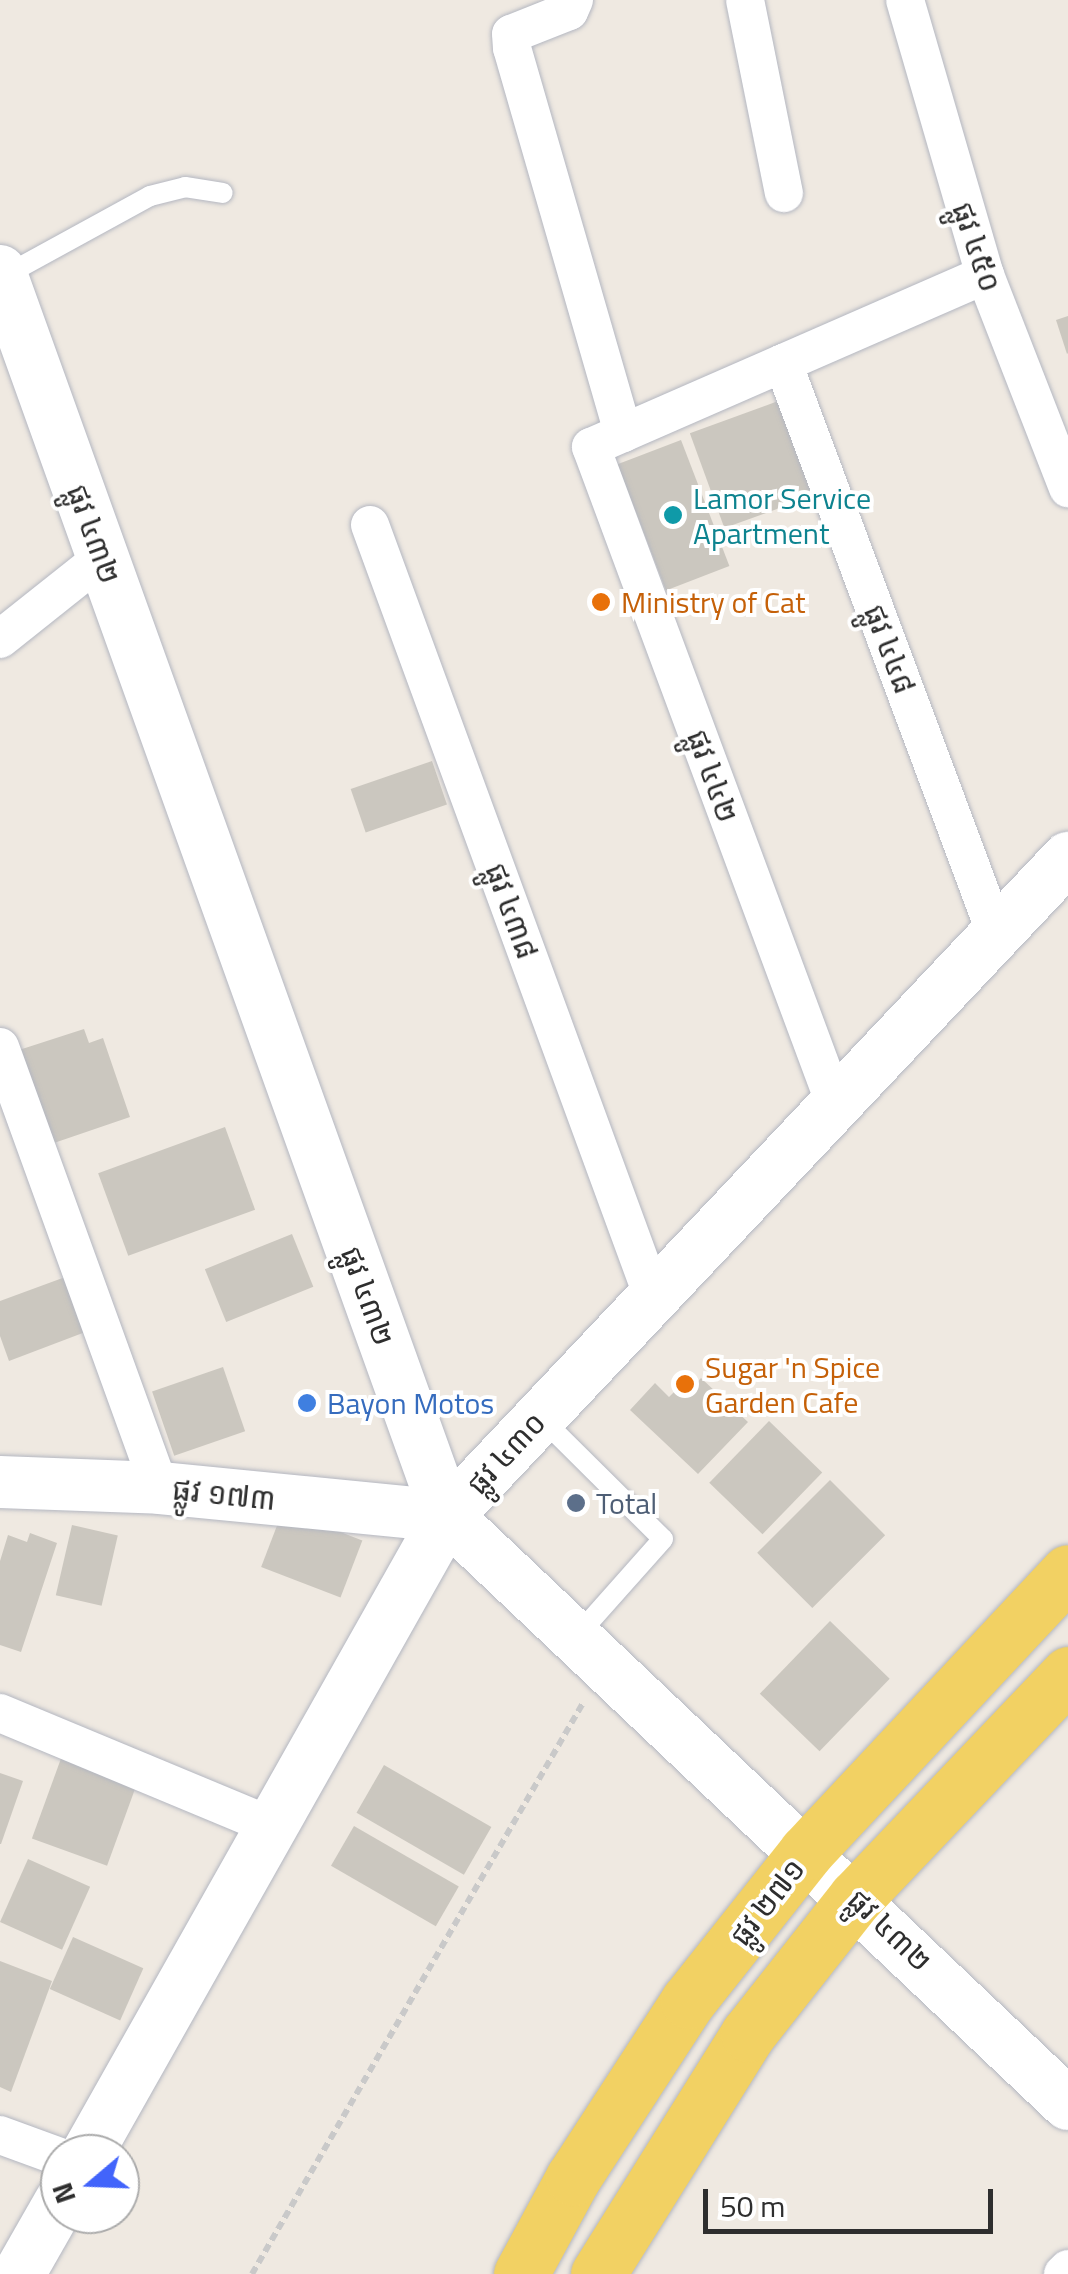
<!DOCTYPE html>
<meta charset="utf-8">
<style>
body{margin:0}
#map{position:relative;width:1068px;height:2274px;overflow:hidden;background:#efe9e1;font-family:"Titillium Web","Noto Sans Khmer",sans-serif}
div>[style]{position:absolute}
.building>*{inset:0;background:#cbc7bf;transform-origin:0 0}
.path>*{height:6px;margin-top:-3px;transform-origin:0;background:repeating-linear-gradient(90deg,#c9c9c9 0 8px,transparent 0 13px)}
.roads{filter:drop-shadow(0 0 2px #b4b7c1) drop-shadow(0 0 2px #b4b7c1)}
.lane>*{height:20px;margin:-10px;padding:0 10px;transform-origin:10px;border-radius:10px;background:#fff}
.street>*{height:38px;margin:-19px;padding:0 19px;transform-origin:19px;border-radius:19px;background:#fff}
.secondary>*{height:52px;margin:-26px;padding:0 26px;transform-origin:26px;border-radius:26px;background:#fff}
.primary>*{height:55px;margin:-27.5px;padding:0 27.5px;transform-origin:27.5px;border-radius:27.5px;background:#f2d163}
.dots>*{width:28px;height:28px;translate:-50% -50%;box-sizing:border-box;border:5px solid #fff;border-radius:50%}
span{translate:-50% -50%;white-space:nowrap;text-align:center;line-height:1.15;-webkit-text-stroke:8px #fff;paint-order:stroke}
.street-label{font-size:30px;color:#2e2e2e}
.culture-label{font-size:30px;color:#0d838f}
.left{translate:0 -50%;text-align:left}
.food-label{font-size:30px;color:#c56008}
.shop-label{font-size:30px;color:#366cbe}
.service-label{font-size:30px;color:#4e5e75}
.north{position:absolute;left:40px;top:2134px;width:100px;height:100px;box-sizing:border-box;background:#fff;border:2px solid #ababab;border-radius:50%;rotate:251deg;font-size:28px;font-weight:700;line-height:40px;text-align:center;color:#2e2e2e}
.north::after{content:'';display:block;margin:auto;width:35px;height:45px;background:#4264fb;clip-path:polygon(50% 0,100% 100%,50% 72%,0 100%)}
.scale{position:absolute;left:703px;top:2189px;width:290px;height:45px;box-sizing:border-box;border:5px solid #2e2e2e;border-top:0;padding-left:12px;font-size:30px;line-height:35px;white-space:nowrap;color:#2e2e2e;-webkit-text-stroke:8px #fff;paint-order:stroke}
</style>
<div id="map">
<div class="building">
<i style="clip-path:polygon(1068px 316px,1068px 353px,1067px 354px,1056px 320px)"></i>
<i style="left:781px;top:400px;width:101px;height:97px;rotate:70deg"></i>
<i style="left:681px;top:440px;width:135px;height:68px;rotate:69deg"></i>
<i style="left:432px;top:761px;width:46px;height:86px;rotate:71deg"></i>
<i style="clip-path:polygon(84px 1029px,89px 1043px,103px 1038px,130px 1117px,51px 1144px,19px 1050px)"></i>
<i style="left:225px;top:1127px;width:88px;height:135px;rotate:70deg"></i>
<i style="left:292px;top:1234px;width:57px;height:94px;rotate:68deg"></i>
<i style="clip-path:polygon(68px 1276px,88px 1331px,9px 1361px,0 1336px,0 1301px)"></i>
<i style="left:223px;top:1367px;width:68px;height:75px;rotate:71deg"></i>
<i style="clip-path:polygon(701px 1378px,748px 1422px,698px 1474px,630px 1410px,655px 1383px,669px 1397px,681px 1385px,688px 1392px)"></i>
<i style="left:769px;top:1421px;width:74px;height:86px;rotate:44deg"></i>
<i style="left:830px;top:1480px;width:78px;height:103px;rotate:45deg"></i>
<i style="left:283px;top:1510px;width:85px;height:61px;rotate:21deg"></i>
<i style="left:72px;top:1525px;width:47px;height:72px;rotate:13deg"></i>
<i style="clip-path:polygon(30px 1533px,57px 1543px,21px 1652px,0 1645px,0 1561px,8px 1535px,27px 1542px)"></i>
<i style="left:830px;top:1621px;width:83px;height:101px;rotate:44deg"></i>
<i style="left:63px;top:1753px;width:80px;height:91px;rotate:20deg"></i>
<i style="left:384px;top:1765px;width:124px;height:55px;rotate:30deg"></i>
<i style="clip-path:polygon(0 1773px,23px 1781px,1px 1844px,0 1844px)"></i>
<i style="left:354px;top:1826px;width:121px;height:46px;rotate:30deg"></i>
<i style="left:28px;top:1859px;width:68px;height:69px;rotate:24deg"></i>
<i style="left:73px;top:1937px;width:77px;height:57px;rotate:24deg"></i>
<i style="clip-path:polygon(0 1961px,52px 1981px,11px 2092px,0 2087px)"></i>
</div>
<div class="path">
<i style="left:252px;top:2274px;width:660px;rotate:-59.9deg"></i>
</div>
<div class="roads">
<div class="lane">
<i style="left:4px;top:276px;width:166px;rotate:-28.7deg"></i>
<i style="left:150px;top:196px;width:36px;rotate:-14deg"></i>
<i style="left:185px;top:187px;width:38px;rotate:9deg"></i>
<i style="left:540px;top:1417px;width:173px;rotate:44.8deg"></i>
<i style="left:663px;top:1539px;width:130px;rotate:131.6deg"></i>
</div>
<div class="street">
<i style="left:574px;top:0;width:12px;rotate:114deg"></i>
<i style="left:569px;top:11px;width:62px;rotate:158.4deg"></i>
<i style="left:511px;top:34px;width:14px;rotate:86deg"></i>
<i style="left:512px;top:48px;width:401px;rotate:73.9deg"></i>
<i style="left:745px;top:0;width:197px;rotate:78.6deg"></i>
<i style="left:905px;top:0;width:286px;rotate:73.8deg"></i>
<i style="left:985px;top:275px;width:229px;rotate:68.7deg"></i>
<i style="left:783px;top:363px;width:609px;rotate:69.54deg"></i>
<i style="left:370px;top:525px;width:822px;rotate:69.87deg"></i>
<i style="left:0;top:639px;width:132px;rotate:-38.5deg"></i>
<i style="left:0;top:1047px;width:469px;rotate:70.1deg"></i>
<i style="left:835px;top:1104px;width:701px;rotate:-110.37deg"></i>
<i style="left:591px;top:447px;width:430px;rotate:-23.6deg"></i>
<i style="left:0;top:1713px;width:294px;rotate:22.6deg"></i>
<i style="left:0;top:2135px;width:64px;rotate:20.1deg"></i>
<i style="left:1063px;top:2274px;width:7px;rotate:-45deg"></i>
</div>
<div class="secondary">
<i style="left:0;top:271px;width:1323px;rotate:70.25deg"></i>
<i style="left:447px;top:1516px;width:855px;rotate:43.44deg"></i>
<i style="left:0;top:1482px;width:160px;rotate:2.1deg"></i>
<i style="left:160px;top:1488px;width:288px;rotate:5.6deg"></i>
<i style="left:87px;top:2154px;width:733px;rotate:-60.57deg"></i>
<i style="left:447px;top:1516px;width:905px;rotate:-46.66deg"></i>
<i style="left:19px;top:2274px;width:83px;rotate:-60.3deg"></i>
</div>
<div class="primary">
<i style="left:521px;top:2274px;width:109px;rotate:-61.6deg"></i>
<i style="left:573px;top:2178px;width:211px;rotate:-57deg"></i>
<i style="left:688px;top:2001px;width:190px;rotate:-51.6deg"></i>
<i style="left:806px;top:1852px;width:383px;rotate:-46.9deg"></i>
<i style="left:598px;top:2274px;width:283px;rotate:-58deg"></i>
<i style="left:748px;top:2034px;width:174px;rotate:-51.8deg"></i>
<i style="left:856px;top:1897px;width:308px;rotate:-46.4deg"></i>
</div>
</div>
<div class="dots">
<i style="left:673px;top:515px;background:#0f9aa8"></i>
<i style="left:601px;top:602px;background:#e8710a"></i>
<i style="left:685px;top:1384px;background:#e8710a"></i>
<i style="left:307px;top:1403px;background:#3f7fe0"></i>
<i style="left:576px;top:1503px;background:#5c6f8a"></i>
</div>
<div class="street-label">
<span style="left:977px;top:247px;rotate:71deg">ផ្លូវ ៤៥០</span>
<span style="left:94px;top:534px;rotate:70deg">ផ្លូវ ៤៣២</span>
<span style="left:890px;top:649px;rotate:69deg">ផ្លូវ ៤៤៨</span>
<span style="left:713px;top:776px;rotate:70deg">ផ្លូវ ៤៤២</span>
<span style="left:512px;top:911px;rotate:70deg">ផ្លូវ ៤៣៨</span>
<span style="left:368px;top:1296px;rotate:70deg">ផ្លូវ ៤៣២</span>
<span style="left:506px;top:1453px;rotate:-47deg">ផ្លូវ ៤៣០</span>
<span style="left:224px;top:1494px;rotate:6deg">ផ្លូវ ១៧៣</span>
<span style="left:767px;top:1902px;rotate:-52deg">ផ្លូវ ២៧១</span>
<span style="left:890px;top:1930px;rotate:44deg">ផ្លូវ ៤៣២</span>
</div>
<div class="culture-label">
<span class="left" style="left:693px;top:515px">Lamor Service<br>Apartment</span>
</div>
<div class="food-label">
<span class="left" style="left:621px;top:602px">Ministry of Cat</span>
<span class="left" style="left:705px;top:1384px">Sugar 'n Spice<br>Garden Cafe</span>
</div>
<div class="shop-label">
<span class="left" style="left:327px;top:1403px">Bayon Motos</span>
</div>
<div class="service-label">
<span class="left" style="left:596px;top:1503px">Total</span>
</div>
<div class="north">N</div>
<div class="scale">50 m</div>
</div>
